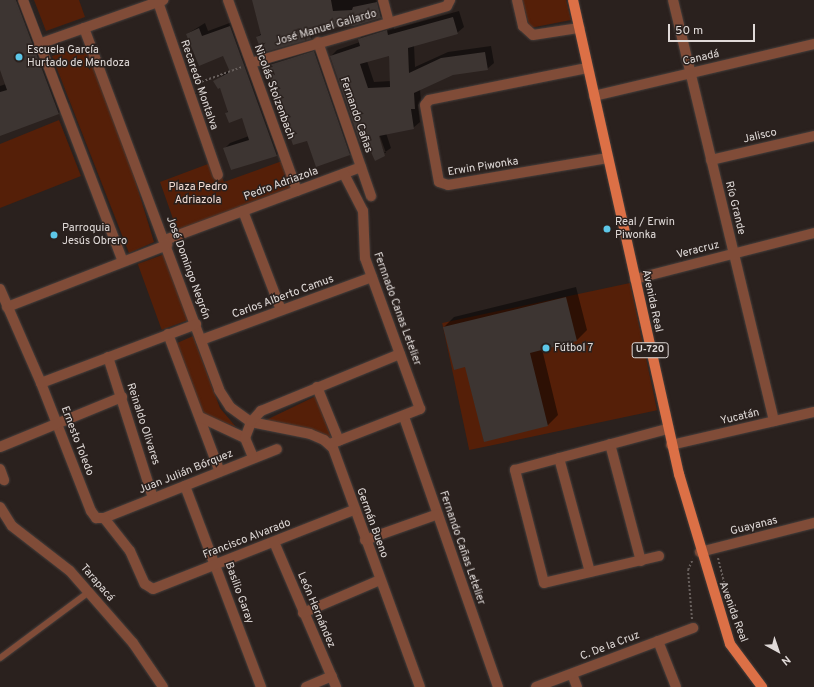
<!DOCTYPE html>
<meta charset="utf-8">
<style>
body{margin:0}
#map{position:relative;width:814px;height:687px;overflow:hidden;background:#2a211e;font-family:Overpass,sans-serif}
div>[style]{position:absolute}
.green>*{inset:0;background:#551f08;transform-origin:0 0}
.shadow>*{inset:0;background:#0007}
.building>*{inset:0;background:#3d3532}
.path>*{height:2px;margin-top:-1px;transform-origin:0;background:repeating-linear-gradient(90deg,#675f5c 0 2px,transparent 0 4px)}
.roads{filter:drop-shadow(0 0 1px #473f3c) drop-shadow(0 0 1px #473f3c)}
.service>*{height:6px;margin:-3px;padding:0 3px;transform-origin:3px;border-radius:3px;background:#804c38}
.minor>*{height:10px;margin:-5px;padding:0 5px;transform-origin:5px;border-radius:5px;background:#804c38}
.tertiary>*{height:10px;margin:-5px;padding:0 5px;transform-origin:5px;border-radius:5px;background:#804c38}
.primary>*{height:10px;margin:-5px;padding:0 5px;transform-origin:5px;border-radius:5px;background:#dc7046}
.dots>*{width:11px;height:11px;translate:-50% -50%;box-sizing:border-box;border:2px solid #2a211e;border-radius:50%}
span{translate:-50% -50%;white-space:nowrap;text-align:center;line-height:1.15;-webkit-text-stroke:3px #2a211e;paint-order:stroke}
.shield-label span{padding:1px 3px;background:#2a211e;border:1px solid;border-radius:3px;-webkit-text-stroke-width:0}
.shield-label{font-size:10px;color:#e0dad8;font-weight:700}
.street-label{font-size:11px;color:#e0dad8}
.poi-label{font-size:11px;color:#e0dad8}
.left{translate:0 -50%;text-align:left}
.park-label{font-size:11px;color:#f2dbd3}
.north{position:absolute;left:758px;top:631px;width:40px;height:40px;-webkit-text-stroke:3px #2a211e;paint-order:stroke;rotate:140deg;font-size:11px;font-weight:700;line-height:16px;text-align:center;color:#e0dad8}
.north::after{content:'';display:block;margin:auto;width:14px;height:18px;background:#e0dad8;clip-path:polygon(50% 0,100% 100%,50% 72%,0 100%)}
.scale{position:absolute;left:668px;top:24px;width:87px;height:18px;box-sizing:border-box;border:2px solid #e0dad8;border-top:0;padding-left:5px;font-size:12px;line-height:14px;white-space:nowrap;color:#e0dad8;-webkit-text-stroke:3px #2a211e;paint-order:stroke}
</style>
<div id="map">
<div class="green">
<i style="clip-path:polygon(34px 0,79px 0,85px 17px,46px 31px)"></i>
<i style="clip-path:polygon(522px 0,566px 0,571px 20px,530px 28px)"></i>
<i style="clip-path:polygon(93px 43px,154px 242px,129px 253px,52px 56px)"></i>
<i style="clip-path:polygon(59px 120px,81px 176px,0 208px,0 144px)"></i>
<i style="clip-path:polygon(215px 158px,224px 182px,282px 161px,292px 188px,177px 230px,160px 182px,216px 161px)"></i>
<i style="left:165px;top:254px;width:70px;height:29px;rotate:70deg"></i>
<i style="left:630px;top:283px;width:130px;height:192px;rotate:78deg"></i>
<i style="clip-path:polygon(193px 336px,220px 408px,236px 427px,203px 414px,175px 344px)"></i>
<i style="clip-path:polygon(316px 396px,332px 440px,262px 422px)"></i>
</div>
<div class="shadow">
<i style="clip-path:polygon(0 0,30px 0,69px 103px,59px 113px,0 134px,0 86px,6px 84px,0 67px)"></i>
<i style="clip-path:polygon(254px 0,382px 0,386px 13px,381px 17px,327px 27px,315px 31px,311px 38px,262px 52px,257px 37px,262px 33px)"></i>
<i style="clip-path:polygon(evenodd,459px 11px,464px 27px,457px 33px,414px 45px,415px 67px,448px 52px,491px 46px,494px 63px,487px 69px,453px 74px,420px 89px,421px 101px,418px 105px,420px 122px,413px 128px,386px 133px,391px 148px,375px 159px,331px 56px,337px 50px,360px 42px,359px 39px,365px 33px,393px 24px,394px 29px,459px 11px,389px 55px,391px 81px,374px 82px,367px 61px,389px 55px,459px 11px,376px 131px,378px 131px,386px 153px,384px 153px,376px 131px)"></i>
<i style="clip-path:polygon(235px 21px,283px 149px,277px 155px,231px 169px,225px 148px,230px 143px,249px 136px,243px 116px,226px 113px,229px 110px,220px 87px,215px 81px,230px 70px,224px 54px,187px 34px,205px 23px,208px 31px)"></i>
<i style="clip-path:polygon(321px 45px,356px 147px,349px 154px,308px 140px,267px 66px,274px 59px)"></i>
<i style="clip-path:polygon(576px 287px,587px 330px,576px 341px,542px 349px,558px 415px,548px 425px,484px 440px,466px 366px,444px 327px,454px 317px)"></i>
</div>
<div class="building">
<i style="clip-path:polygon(0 0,16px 0,59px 114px,0 136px,0 92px,7px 90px,0 70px)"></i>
<i style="clip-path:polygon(252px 0,331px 0,333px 11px,352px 10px,353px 7px,377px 2px,381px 18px,354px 26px,327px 28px,310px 34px,311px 39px,262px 53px,256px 37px,261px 35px)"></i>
<i style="clip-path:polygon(evenodd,453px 17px,458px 34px,408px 48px,409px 73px,441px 58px,485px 52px,488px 70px,453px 75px,414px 93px,415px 109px,411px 109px,414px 129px,379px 136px,385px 156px,375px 161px,366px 141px,360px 143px,330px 56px,360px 46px,358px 39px,387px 30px,388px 35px,453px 17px,389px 56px,390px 87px,368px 88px,360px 64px,389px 56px)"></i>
<i style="clip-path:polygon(230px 26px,277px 156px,231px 170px,223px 148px,249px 140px,242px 118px,229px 123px,225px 113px,228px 112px,220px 88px,218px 89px,213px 81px,230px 72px,223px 56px,199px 66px,186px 34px,199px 28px,202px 36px)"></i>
<i style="clip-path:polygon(314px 51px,350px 155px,316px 167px,307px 141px,293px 145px,266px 66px)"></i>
<i style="clip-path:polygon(566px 297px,577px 341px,530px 353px,548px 426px,484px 442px,465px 367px,454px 370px,443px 327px)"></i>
</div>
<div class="path">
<i style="left:198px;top:83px;width:47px;rotate:-20deg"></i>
<i style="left:718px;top:558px;width:32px;rotate:76deg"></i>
<i style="left:692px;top:619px;width:49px;rotate:-94.7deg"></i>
<i style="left:688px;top:570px;width:12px;rotate:-66deg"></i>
</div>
<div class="roads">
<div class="service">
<i style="left:0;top:658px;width:111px;rotate:-36.6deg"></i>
</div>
<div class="minor">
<i style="left:23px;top:0;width:280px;rotate:69.1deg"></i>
<i style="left:228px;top:0;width:203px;rotate:70.1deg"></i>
<i style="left:383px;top:0;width:23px;rotate:75deg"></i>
<i style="left:517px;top:0;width:27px;rotate:77deg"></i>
<i style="left:523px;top:26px;width:13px;rotate:42deg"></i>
<i style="left:533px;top:35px;width:47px;rotate:-8.7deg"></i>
<i style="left:673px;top:0;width:433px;rotate:76.5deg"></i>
<i style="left:158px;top:2px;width:183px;rotate:70.9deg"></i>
<i style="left:84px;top:28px;width:386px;rotate:69.5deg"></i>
<i style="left:219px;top:390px;width:20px;rotate:57deg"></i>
<i style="left:230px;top:407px;width:26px;rotate:36deg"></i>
<i style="left:251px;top:422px;width:60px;rotate:11.5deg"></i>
<i style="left:310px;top:434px;width:15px;rotate:23deg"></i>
<i style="left:324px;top:440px;width:12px;rotate:42deg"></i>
<i style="left:333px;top:448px;width:254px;rotate:70deg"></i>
<i style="left:318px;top:42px;width:163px;rotate:71deg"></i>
<i style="left:39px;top:44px;width:132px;rotate:-19.5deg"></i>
<i style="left:251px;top:63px;width:204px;rotate:-16.2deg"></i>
<i style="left:447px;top:6px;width:7px;rotate:-63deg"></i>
<i style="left:587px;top:68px;width:161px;rotate:168.6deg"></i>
<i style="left:429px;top:100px;width:6px;rotate:129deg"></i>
<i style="left:425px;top:105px;width:78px;rotate:79.7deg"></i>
<i style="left:439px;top:182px;width:9px;rotate:18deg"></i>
<i style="left:448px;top:185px;width:162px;rotate:-9.6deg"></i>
<i style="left:594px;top:96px;width:226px;rotate:-13.3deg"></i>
<i style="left:711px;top:160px;width:106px;rotate:-13.1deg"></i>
<i style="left:243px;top:211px;width:106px;rotate:69deg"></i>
<i style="left:165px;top:240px;width:209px;rotate:-20.4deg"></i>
<i style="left:635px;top:279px;width:185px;rotate:-14.4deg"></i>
<i style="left:0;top:289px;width:103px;rotate:66.4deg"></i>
<i style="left:41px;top:383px;width:137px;rotate:68.7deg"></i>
<i style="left:91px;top:511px;width:9px;rotate:54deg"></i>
<i style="left:96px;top:518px;width:8px"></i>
<i style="left:104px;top:518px;width:186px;rotate:-21.7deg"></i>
<i style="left:7px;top:307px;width:172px;rotate:-21.2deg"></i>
<i style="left:168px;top:334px;width:147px;rotate:69.4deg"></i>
<i style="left:201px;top:340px;width:182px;rotate:-20.2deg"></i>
<i style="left:108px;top:357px;width:148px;rotate:72.3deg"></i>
<i style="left:41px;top:383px;width:166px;rotate:-20.8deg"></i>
<i style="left:317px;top:387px;width:58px;rotate:67.8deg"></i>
<i style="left:200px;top:417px;width:50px;rotate:25deg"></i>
<i style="left:404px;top:417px;width:286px;rotate:70.8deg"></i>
<i style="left:330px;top:444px;width:97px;rotate:-21.3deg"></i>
<i style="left:420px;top:409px;width:161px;rotate:-110deg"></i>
<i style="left:365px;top:258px;width:47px;rotate:-92.4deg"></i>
<i style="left:363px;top:211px;width:42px;rotate:-117.2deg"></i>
<i style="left:610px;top:444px;width:121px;rotate:75.2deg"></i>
<i style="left:671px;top:445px;width:147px;rotate:-13deg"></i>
<i style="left:0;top:447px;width:132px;rotate:-22.3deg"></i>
<i style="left:253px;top:457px;width:21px;rotate:-113deg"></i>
<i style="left:245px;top:438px;width:17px;rotate:-69deg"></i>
<i style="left:251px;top:422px;width:15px;rotate:-48deg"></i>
<i style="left:261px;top:411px;width:150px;rotate:-22.3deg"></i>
<i style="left:559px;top:458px;width:118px;rotate:74.8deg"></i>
<i style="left:0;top:469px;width:12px;rotate:70deg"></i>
<i style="left:185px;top:486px;width:215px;rotate:69.3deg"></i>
<i style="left:0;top:507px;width:22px;rotate:58deg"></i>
<i style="left:12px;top:526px;width:73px;rotate:37.8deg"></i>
<i style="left:70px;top:571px;width:96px;rotate:48.8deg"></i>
<i style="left:133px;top:643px;width:53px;rotate:55.7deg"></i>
<i style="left:104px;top:518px;width:42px;rotate:51.8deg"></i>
<i style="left:130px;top:551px;width:36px;rotate:66deg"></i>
<i style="left:145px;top:584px;width:9px;rotate:32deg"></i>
<i style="left:153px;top:589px;width:216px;rotate:-21.5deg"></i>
<i style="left:365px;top:540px;width:77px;rotate:-19.6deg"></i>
<i style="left:274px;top:542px;width:158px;rotate:66.8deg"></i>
<i style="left:659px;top:556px;width:118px;rotate:166.8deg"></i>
<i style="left:544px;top:583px;width:117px;rotate:-104.4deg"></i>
<i style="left:515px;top:470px;width:157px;rotate:-15.1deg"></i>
<i style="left:303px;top:613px;width:84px;rotate:-23.2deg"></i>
<i style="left:658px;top:641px;width:49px;rotate:68.6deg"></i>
<i style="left:572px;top:674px;width:14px;rotate:69deg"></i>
<i style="left:306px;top:687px;width:28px;rotate:-23deg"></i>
<i style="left:536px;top:687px;width:168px;rotate:-20.6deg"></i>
</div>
<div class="tertiary">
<i style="left:700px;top:552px;width:118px;rotate:-14.3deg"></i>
</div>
<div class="primary">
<i style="left:573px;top:0;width:486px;rotate:77.4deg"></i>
<i style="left:679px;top:474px;width:177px;rotate:73.3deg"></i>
<i style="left:730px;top:644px;width:54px;rotate:53.3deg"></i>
</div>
</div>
<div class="dots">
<i style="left:19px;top:57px;background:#5dc7e8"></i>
<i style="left:607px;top:229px;background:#5dc7e8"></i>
<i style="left:54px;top:235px;background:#5dc7e8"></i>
<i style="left:546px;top:348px;background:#5dc7e8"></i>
</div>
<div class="shield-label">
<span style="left:650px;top:350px">U-720</span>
</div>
<div class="street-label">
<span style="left:326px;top:28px;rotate:-16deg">José Manuel Gallardo</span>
<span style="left:701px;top:58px;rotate:-13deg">Canadá</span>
<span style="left:199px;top:85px;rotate:71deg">Recaredo Montalva</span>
<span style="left:274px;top:92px;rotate:70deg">Nicolás Stolzenbach</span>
<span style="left:356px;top:115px;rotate:71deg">Fernando Cañas</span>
<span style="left:760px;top:136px;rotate:-13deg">Jalisco</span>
<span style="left:483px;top:167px;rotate:-9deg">Erwin Piwonka</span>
<span style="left:281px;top:184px;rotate:-20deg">Pedro Adriazola</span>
<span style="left:735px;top:208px;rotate:76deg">Río Grande</span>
<span style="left:698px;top:250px;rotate:-14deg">Veracruz</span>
<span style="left:188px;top:268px;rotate:70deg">José Domingo Negrón</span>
<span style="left:283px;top:297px;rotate:-20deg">Carlos Alberto Camus</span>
<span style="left:652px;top:301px;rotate:78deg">Avenida Real</span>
<span style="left:397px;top:309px;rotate:70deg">Fernnado Canas Letelier</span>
<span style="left:740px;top:417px;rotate:-13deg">Yucatán</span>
<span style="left:143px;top:424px;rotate:72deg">Reinaldo Olivares</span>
<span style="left:77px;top:441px;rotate:69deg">Ernesto Toledo</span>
<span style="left:186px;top:472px;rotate:-22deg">Juan Julián Bórquez</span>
<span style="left:372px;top:523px;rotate:70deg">Germán Bueno</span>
<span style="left:754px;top:526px;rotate:-14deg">Guayanas</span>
<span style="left:247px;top:539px;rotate:-21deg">Francisco Alvarado</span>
<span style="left:462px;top:548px;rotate:71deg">Fernando Cañas Letelier</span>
<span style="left:97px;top:583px;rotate:49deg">Tarapacá</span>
<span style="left:239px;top:593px;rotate:70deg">Basilio Garay</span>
<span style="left:316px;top:610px;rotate:67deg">León Hernández</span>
<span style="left:733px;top:612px;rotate:70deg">Avenida Real</span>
<span style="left:610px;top:646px;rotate:-21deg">C. De la Cruz</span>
</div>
<div class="poi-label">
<span class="left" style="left:27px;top:57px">Escuela García<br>Hurtado de Mendoza</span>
<span class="left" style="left:615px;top:229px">Real / Erwin<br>Piwonka</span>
<span class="left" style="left:62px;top:235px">Parroquia<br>Jesús Obrero</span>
<span class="left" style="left:554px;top:348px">Fútbol 7</span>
</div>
<div class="park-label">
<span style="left:198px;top:194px">Plaza Pedro<br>Adriazola</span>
</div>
<div class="north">N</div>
<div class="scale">50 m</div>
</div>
